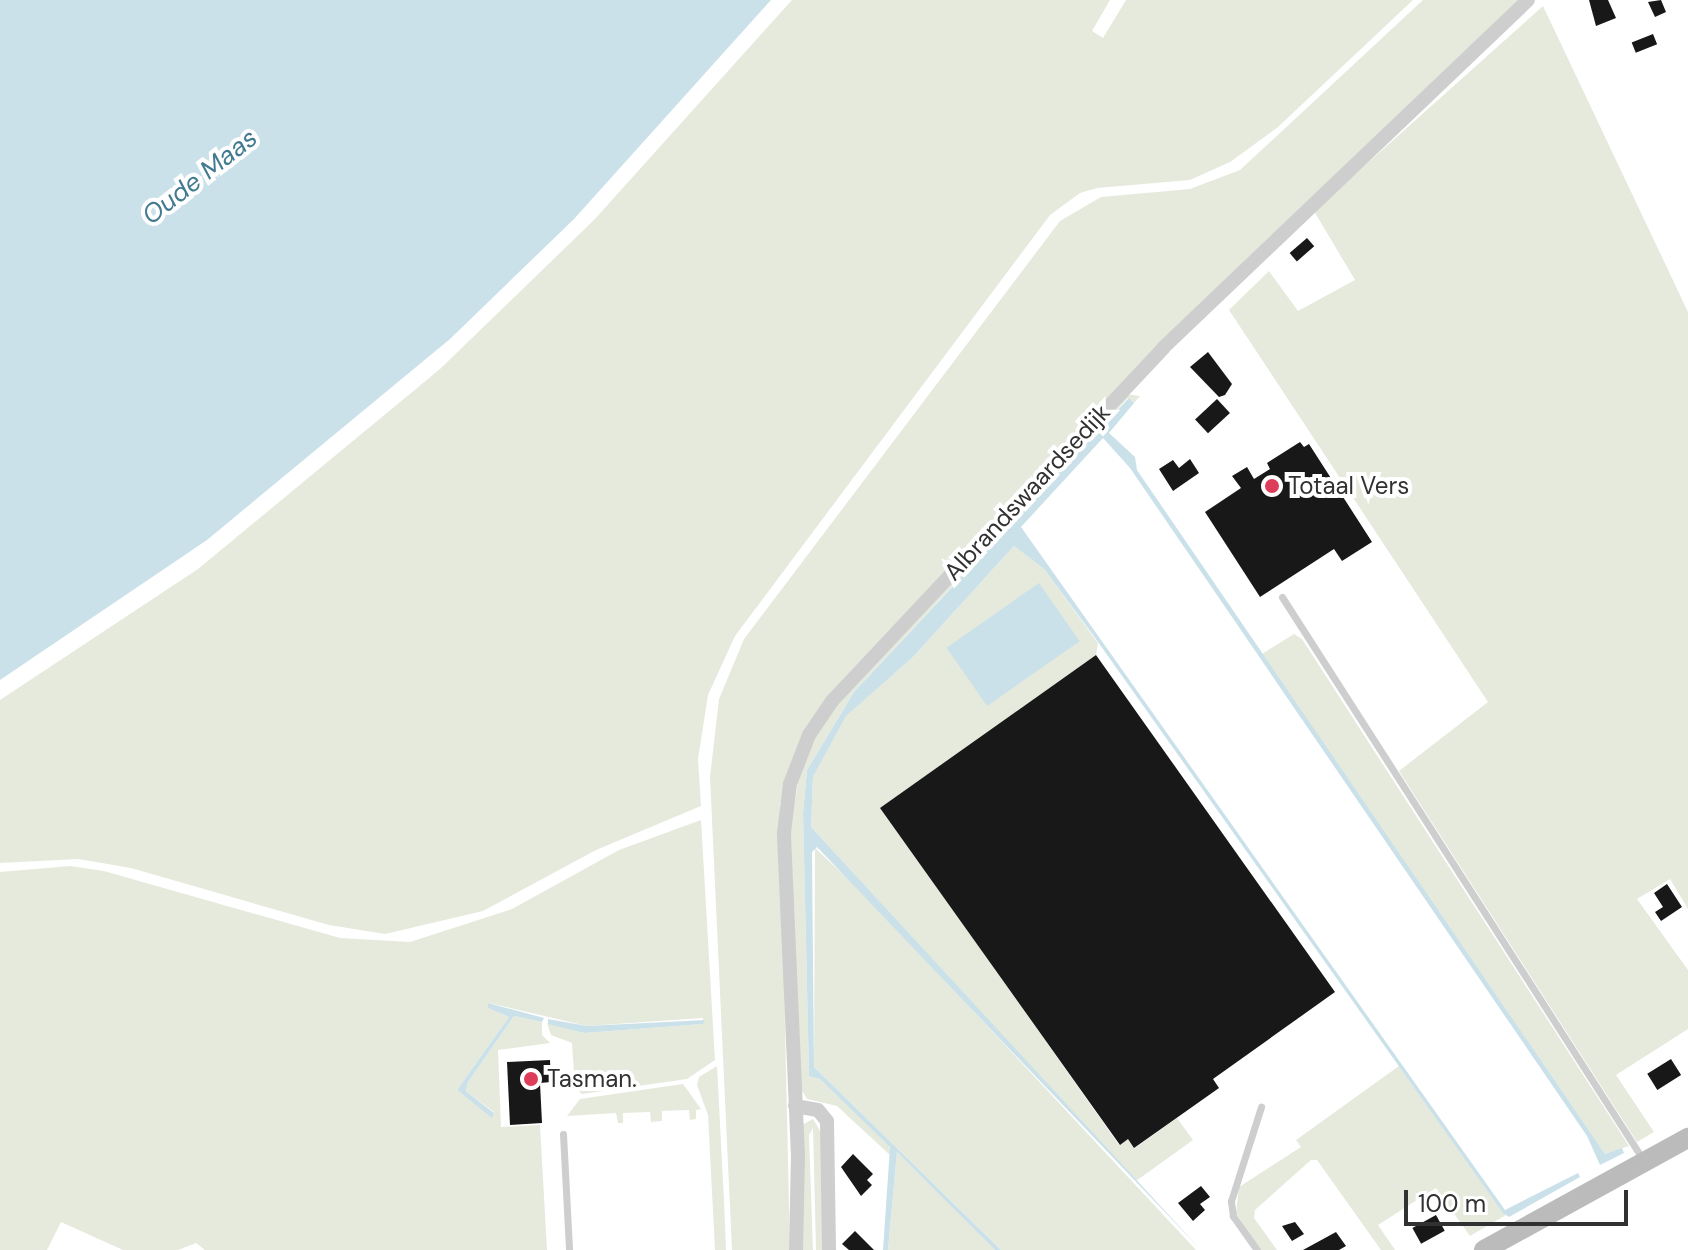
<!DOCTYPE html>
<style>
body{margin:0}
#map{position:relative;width:1688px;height:1250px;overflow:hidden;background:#fff;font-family:"DM Sans",sans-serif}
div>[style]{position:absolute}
.green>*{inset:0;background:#e5eadd}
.water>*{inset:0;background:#cbe1ea;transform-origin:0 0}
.building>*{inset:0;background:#181818;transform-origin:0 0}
.lane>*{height:7px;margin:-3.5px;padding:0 3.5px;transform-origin:3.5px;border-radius:3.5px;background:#cecece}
.street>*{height:14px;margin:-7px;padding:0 7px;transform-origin:7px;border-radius:7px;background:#cecece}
.secondary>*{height:20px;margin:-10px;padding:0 10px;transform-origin:10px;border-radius:10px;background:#bbb}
.dots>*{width:22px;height:22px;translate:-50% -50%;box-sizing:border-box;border:4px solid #fff;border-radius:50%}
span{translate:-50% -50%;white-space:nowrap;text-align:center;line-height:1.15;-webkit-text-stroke:8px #fff;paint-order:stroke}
.poi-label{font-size:24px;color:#313131}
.left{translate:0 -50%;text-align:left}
.street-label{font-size:24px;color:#313131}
.water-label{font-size:26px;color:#427a90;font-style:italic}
.scale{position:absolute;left:1404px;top:1190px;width:224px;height:36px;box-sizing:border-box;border:4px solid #313131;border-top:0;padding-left:10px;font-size:24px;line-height:28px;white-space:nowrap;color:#313131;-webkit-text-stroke:6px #fff;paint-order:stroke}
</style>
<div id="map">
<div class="green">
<i style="clip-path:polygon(792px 0,1110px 0,1092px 31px,1103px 38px,1126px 0,1413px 0,1278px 127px,1230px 162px,1190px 180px,1097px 188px,1080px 193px,1050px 215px,735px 636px,708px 695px,698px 759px,701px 806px,596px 850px,483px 911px,385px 934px,329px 925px,131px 868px,78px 859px,0 863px,0 700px,198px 569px,440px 369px,594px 220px)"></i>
<i style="clip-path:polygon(1423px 0,1519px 0,1159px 344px,845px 677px,780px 804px,790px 1250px,732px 1250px,710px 777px,719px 699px,744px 639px,1060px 221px,1101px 197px,1190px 189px,1240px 170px)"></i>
<i style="clip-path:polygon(1543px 6px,1688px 312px,1688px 909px,1670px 879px,1637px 899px,1688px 970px,1688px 1029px,1616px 1075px,1654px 1132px,1637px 1142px,1399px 771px,1488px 702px,1229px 310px,1269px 271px,1298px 311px,1355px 280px,1314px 211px)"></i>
<i style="clip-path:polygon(1126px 394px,1140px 396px,1134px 403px,1128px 398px,854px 692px,807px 770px,803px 813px,809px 1076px,819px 1078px,889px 1145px,891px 1156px,837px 1106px,807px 1099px,801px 1089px,790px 834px,798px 782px,813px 741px,837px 705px)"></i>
<i style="clip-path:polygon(1014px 546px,1044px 569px,1098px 643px,1096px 655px,881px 808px,1119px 1145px,1128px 1139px,1135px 1148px,1177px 1118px,1193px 1140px,1136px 1181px,811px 827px,813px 777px,846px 715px,913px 657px)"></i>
<i style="clip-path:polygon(1294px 634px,1302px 639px,1629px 1146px,1605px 1154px,1262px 654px)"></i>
<i style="clip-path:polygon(701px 820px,715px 1060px,687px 1079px,582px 1094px,575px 1088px,572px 1043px,551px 1035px,547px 1023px,584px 1033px,703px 1024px,703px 1018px,587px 1026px,489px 1003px,488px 1008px,509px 1017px,457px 1090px,492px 1117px,494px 1112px,466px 1091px,468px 1082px,514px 1016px,542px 1022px,542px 1035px,550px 1043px,498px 1050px,501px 1127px,540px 1125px,547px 1250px,205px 1250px,196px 1243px,178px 1250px,123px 1250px,61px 1222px,47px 1250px,0 1250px,0 872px,70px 866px,104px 871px,340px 938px,410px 942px,512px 909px,619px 850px)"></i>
<i style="clip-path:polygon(815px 848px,868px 898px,1196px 1250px,1001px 1250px,814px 1067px)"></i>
<i style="clip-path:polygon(717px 1066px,724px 1200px,726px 1250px,715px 1250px,708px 1115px,697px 1085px,699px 1077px)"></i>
<i style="clip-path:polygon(1399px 1066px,1506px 1215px,1470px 1236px,1436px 1188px,1378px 1225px,1395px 1250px,1381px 1250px,1317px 1160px,1311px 1160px,1255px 1210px,1254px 1218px,1277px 1250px,1260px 1250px,1236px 1213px,1239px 1187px,1301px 1147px,1296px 1140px)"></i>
<i style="clip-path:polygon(683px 1084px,701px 1109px,696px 1110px,696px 1119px,690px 1120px,689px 1110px,662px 1111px,662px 1121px,651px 1122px,650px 1112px,623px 1113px,623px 1123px,618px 1123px,616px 1113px,567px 1116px,580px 1099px)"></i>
<i style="clip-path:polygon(813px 1119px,822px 1134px,824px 1250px,816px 1250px,813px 1128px,809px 1135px,813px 1250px,801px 1250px,802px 1125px)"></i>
<i style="clip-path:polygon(897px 1152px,941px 1195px,995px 1250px,888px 1250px)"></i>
</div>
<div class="water">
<i style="clip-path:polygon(0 0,771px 0,574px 219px,450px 339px,207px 540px,0 680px)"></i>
<i style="clip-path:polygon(1129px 398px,1134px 403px,1109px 433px,1135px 457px,1137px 470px,1605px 1154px,1622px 1148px,1624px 1153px,1600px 1165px,1587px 1136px,1130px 468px,1103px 438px,1021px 527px,1505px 1210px,1578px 1173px,1580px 1177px,1509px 1217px,1503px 1213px,1093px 635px,1044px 569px,1014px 546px,913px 657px,846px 716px,813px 777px,811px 827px,1201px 1250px,817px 847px,812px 852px,814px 1067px,1001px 1250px,995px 1250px,897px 1152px,888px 1250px,883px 1250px,890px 1147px,820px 1079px,809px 1076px,803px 813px,807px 770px,854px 692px)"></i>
<i style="left:1039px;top:583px;width:71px;height:113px;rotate:55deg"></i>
<i style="clip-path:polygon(488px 1003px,544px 1018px,542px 1022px,514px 1016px,468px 1082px,466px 1091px,494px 1113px,492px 1118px,457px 1090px,509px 1017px,488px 1008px)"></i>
<i style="clip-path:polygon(548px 1019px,587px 1026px,705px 1020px,703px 1024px,584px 1033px,548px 1024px)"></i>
</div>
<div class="building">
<i style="clip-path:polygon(1589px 0,1608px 0,1616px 18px,1596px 26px)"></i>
<i style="clip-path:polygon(1661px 0,1666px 12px,1655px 17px,1648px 2px)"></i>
<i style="left:1653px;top:34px;width:11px;height:23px;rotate:68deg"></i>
<i style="left:1307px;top:238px;width:11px;height:23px;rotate:49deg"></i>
<i style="clip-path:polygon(1208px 352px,1232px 384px,1225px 395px,1219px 397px,1190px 367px)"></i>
<i style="left:1217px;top:399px;width:19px;height:30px;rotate:47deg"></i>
<i style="clip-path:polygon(1300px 442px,1304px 447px,1309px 444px,1372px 542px,1342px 561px,1334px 549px,1260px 597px,1205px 512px,1241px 488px,1232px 476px,1247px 467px,1254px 479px,1270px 469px,1267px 463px)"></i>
<i style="clip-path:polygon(1190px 459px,1199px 473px,1173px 491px,1159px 469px,1173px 460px,1179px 468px)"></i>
<i style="clip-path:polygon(1096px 655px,1335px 992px,1213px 1079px,1219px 1088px,1134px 1148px,1128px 1139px,1120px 1145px,880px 808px)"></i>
<i style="clip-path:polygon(1667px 884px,1682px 907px,1661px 921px,1655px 912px,1663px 907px,1654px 893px)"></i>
<i style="left:1671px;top:1059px;width:19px;height:28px;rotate:58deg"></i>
<i style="clip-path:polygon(550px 1060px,551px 1082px,540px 1083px,542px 1123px,510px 1125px,507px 1062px)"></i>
<i style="clip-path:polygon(853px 1154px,873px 1174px,867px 1180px,872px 1185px,861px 1196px,841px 1167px)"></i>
<i style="clip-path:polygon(1201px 1186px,1210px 1197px,1200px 1204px,1205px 1210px,1193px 1221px,1178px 1203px)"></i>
<i style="left:1436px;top:1215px;width:18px;height:27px;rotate:61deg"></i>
<i style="clip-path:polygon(1295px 1222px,1304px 1234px,1292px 1241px,1282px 1226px)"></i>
<i style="clip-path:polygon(855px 1231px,874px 1250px,849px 1250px,842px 1244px)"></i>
<i style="clip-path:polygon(1336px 1232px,1346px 1246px,1339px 1250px,1303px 1250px)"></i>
</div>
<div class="lane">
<i style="left:1282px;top:597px;width:670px;rotate:57.31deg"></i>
<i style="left:563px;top:1134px;width:116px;rotate:87deg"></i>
<i style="left:1257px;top:1250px;width:42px;rotate:-125.2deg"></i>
<i style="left:1233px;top:1216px;width:15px;rotate:-98deg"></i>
<i style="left:1231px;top:1201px;width:99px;rotate:-72.3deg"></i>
</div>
<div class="street">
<i style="left:795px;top:1106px;width:23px;rotate:10deg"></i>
<i style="left:818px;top:1110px;width:14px;rotate:51deg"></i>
<i style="left:827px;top:1121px;width:129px;rotate:89.1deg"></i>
<i style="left:796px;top:1250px;width:94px;rotate:-88.8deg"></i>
<i style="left:798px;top:1156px;width:323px;rotate:-92.5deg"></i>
<i style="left:784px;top:833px;width:49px;rotate:-83deg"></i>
<i style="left:790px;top:784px;width:53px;rotate:-68.8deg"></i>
<i style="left:809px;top:735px;width:41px;rotate:-55.9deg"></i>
<i style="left:832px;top:701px;width:484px;rotate:-46.8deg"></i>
<i style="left:1163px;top:348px;width:504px;rotate:-43.63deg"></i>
</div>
<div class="secondary">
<i style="left:1484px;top:1250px;width:233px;rotate:-28.8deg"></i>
</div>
<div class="dots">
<i style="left:1272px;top:486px;background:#de3d5a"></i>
<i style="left:531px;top:1079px;background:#de3d5a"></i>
</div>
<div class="poi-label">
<span class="left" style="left:1288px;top:486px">Totaal Vers</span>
<span class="left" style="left:547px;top:1079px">Tasman.</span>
</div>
<div class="street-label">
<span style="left:1027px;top:492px;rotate:-47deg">Albrandswaardsedijk</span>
</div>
<div class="water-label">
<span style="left:200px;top:177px;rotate:-38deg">Oude Maas</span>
</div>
<div class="scale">100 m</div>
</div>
